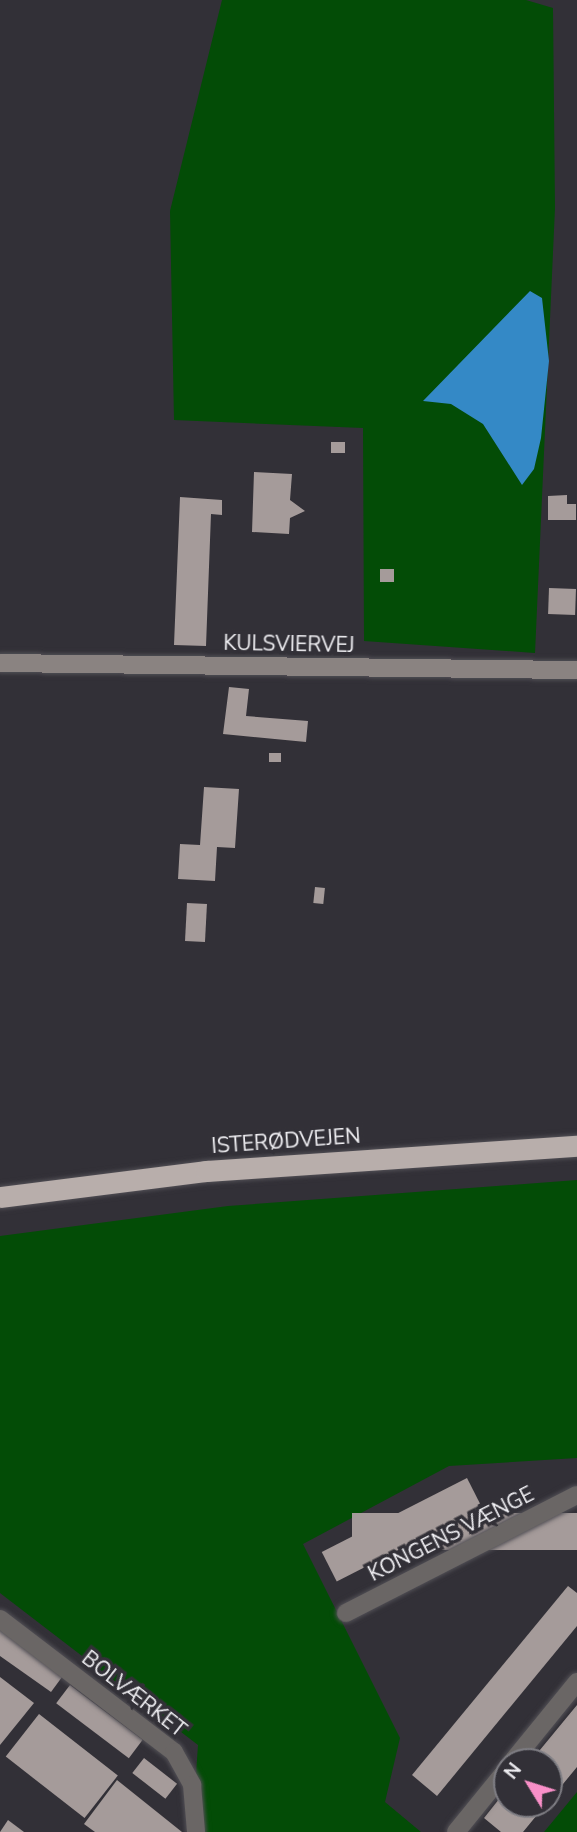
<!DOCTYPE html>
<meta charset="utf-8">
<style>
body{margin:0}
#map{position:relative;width:577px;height:1832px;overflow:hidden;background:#323037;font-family:"Nunito Sans",sans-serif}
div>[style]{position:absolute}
.green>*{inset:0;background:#034c06}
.water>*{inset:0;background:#3489c6}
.building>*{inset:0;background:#a59b9a;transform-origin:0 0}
.roads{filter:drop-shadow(0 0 2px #514f55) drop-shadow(0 0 2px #514f55)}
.street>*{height:18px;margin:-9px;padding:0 9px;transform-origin:9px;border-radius:9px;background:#6a6665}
.secondary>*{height:18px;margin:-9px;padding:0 9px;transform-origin:9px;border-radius:9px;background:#8a8381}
.highway>*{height:21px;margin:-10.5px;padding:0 10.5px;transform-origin:10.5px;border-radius:10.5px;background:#b8aeab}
span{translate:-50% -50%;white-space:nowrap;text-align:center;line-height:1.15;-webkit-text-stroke:7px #323037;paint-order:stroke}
.street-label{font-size:21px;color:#f1f0f4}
.north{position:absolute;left:493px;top:1748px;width:70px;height:70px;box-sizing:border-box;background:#323037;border:2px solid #7e7d83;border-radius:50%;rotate:308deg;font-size:19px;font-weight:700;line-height:28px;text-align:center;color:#f1f0f4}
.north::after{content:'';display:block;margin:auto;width:24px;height:32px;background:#f98fc8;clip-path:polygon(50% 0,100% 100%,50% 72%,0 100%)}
</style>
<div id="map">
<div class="green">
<i style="clip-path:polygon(222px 0,526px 0,553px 8px,555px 208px,535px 653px,364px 641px,363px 428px,174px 420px,170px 211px)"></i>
<i style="clip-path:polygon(577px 1180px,577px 1458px,449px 1466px,303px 1544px,400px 1738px,385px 1802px,421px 1832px,192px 1832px,198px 1745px,0 1593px,0 1236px,228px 1206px)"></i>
<i style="clip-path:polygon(577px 1792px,577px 1832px,544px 1832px)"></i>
</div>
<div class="water">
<i style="clip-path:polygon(530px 291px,542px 298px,549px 361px,541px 438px,534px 469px,522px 485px,483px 424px,451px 404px,423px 401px)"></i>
</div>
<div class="building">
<i style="left:331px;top:442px;width:14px;height:11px"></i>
<i style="clip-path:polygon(254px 472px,292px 474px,290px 500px,305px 511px,290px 518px,289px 534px,252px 532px)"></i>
<i style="clip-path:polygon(567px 495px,567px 504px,576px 504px,576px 520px,548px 520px,548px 496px)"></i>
<i style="clip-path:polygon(180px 497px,222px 500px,222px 515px,211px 514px,206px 646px,174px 645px)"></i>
<i style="left:380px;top:569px;width:14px;height:13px"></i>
<i style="left:549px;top:588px;width:27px;height:26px;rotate:2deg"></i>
<i style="clip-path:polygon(229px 687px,249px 689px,246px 716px,308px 721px,306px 742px,223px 734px)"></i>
<i style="left:269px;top:753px;width:12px;height:9px"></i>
<i style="clip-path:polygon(204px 787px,239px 789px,235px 848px,217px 847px,215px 881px,178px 879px,180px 844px,200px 845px)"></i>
<i style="left:315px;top:887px;width:10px;height:16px;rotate:6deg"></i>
<i style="left:187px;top:903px;width:20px;height:38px;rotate:3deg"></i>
<i style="left:467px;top:1478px;width:33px;height:163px;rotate:63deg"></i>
<i style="left:577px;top:1513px;width:37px;height:225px;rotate:90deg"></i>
<i style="clip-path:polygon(568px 1586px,577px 1593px,577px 1626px,437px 1796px,412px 1775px)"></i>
<i style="clip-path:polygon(0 1625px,65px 1673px,51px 1692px,0 1656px)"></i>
<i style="clip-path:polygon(0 1677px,34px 1703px,0 1745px)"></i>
<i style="left:70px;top:1685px;width:91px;height:23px;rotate:37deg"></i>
<i style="clip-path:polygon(577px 1705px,577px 1767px,549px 1801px,549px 1762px,530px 1762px)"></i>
<i style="left:39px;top:1714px;width:100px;height:54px;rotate:38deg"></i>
<i style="left:144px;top:1758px;width:42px;height:19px;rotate:38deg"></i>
<i style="clip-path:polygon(117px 1780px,182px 1832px,95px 1832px,84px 1824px)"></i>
<i style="clip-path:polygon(507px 1789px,507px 1804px,546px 1804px,523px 1832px,501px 1832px,484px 1818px)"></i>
<i style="clip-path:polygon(8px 1820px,24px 1832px,0 1832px)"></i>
</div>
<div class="roads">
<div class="street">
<i style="left:346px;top:1613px;width:259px;rotate:-27.1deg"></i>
<i style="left:0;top:1619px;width:219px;rotate:37.4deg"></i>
<i style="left:174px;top:1752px;width:38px;rotate:61deg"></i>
<i style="left:192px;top:1785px;width:47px;rotate:85.1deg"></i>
<i style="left:512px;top:1762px;width:103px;rotate:-50.9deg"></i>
<i style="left:456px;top:1832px;width:81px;rotate:-51deg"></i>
</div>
<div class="secondary">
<i style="left:0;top:663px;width:577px;rotate:0.7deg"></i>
</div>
<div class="highway">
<i style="left:0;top:1197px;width:208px;rotate:-7.2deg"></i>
<i style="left:206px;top:1171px;width:372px;rotate:-3.9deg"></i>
</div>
</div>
<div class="street-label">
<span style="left:289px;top:644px;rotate:1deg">KULSVIERVEJ</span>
<span style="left:286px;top:1141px;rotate:-4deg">ISTERØDVEJEN</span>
<span style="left:451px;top:1534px;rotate:-27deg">KONGENS VÆNGE</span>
<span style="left:134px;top:1694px;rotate:38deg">BOLVÆRKET</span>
</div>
<div class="north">N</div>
</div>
